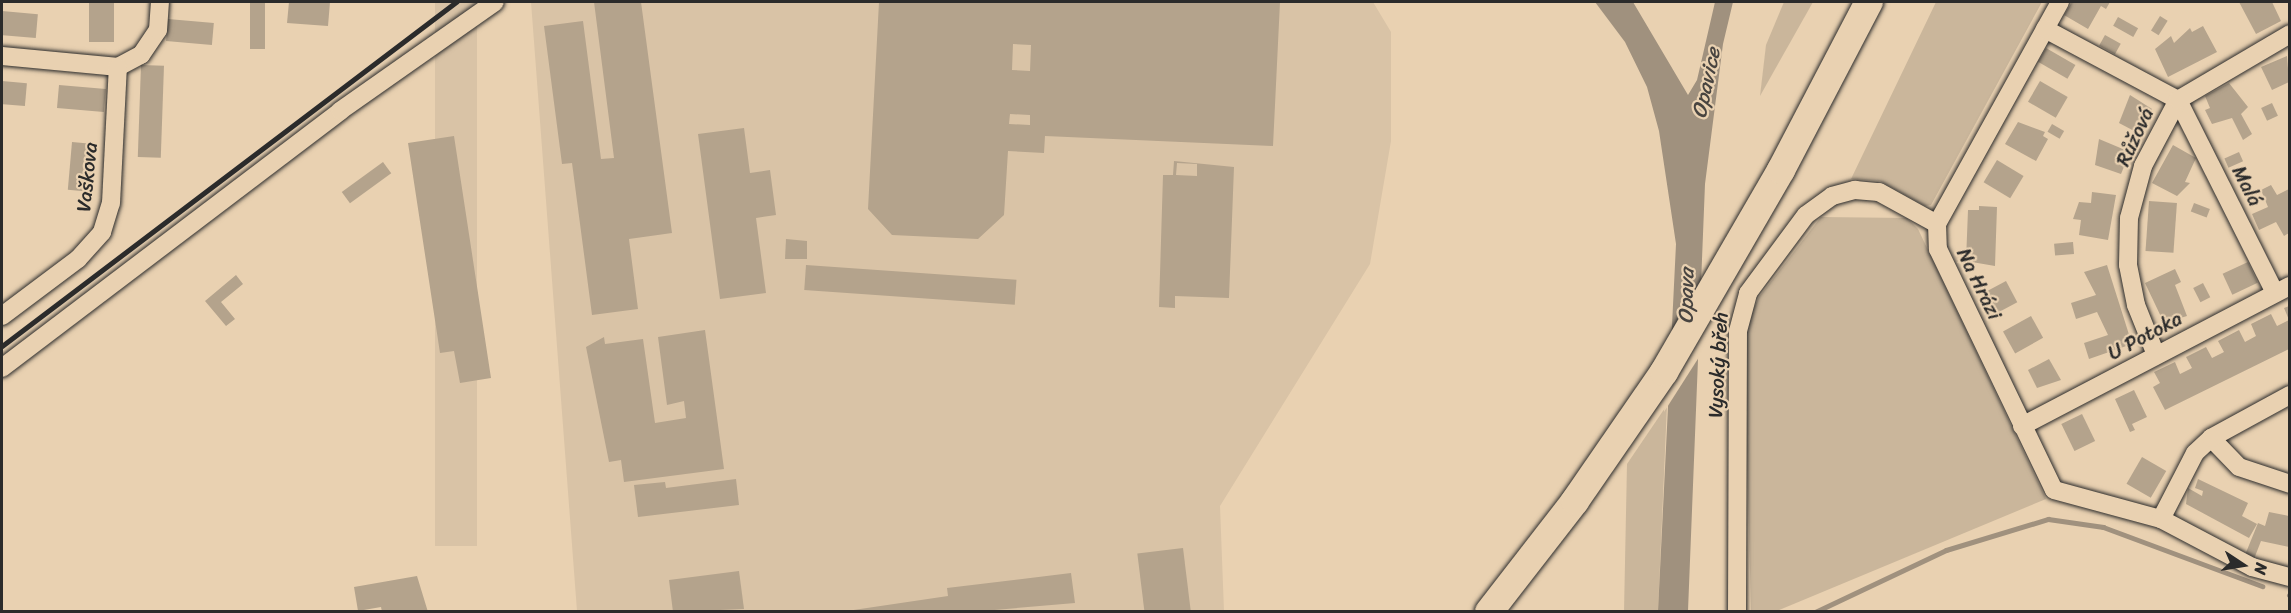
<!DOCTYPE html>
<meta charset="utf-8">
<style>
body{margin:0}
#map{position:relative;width:2291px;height:613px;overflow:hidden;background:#e9d1b1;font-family:Sriracha,sans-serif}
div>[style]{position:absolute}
.built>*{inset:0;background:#d9c3a6;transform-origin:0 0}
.green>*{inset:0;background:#cab69b}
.water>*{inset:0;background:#a0917e}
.pier>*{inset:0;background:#e9d1b1}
.stream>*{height:5px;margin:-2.5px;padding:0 2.5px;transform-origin:2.5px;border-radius:2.5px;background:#a0917e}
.building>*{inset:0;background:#b4a38c;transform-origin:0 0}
.roads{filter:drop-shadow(0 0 2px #2b2b2b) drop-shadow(0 0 2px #2b2b2b)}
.street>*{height:18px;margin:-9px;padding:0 9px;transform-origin:9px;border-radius:9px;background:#e9d1b1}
.primary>*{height:28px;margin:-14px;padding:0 14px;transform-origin:14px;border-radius:14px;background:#e9d1b1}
.rail>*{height:4.5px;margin:-2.25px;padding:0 2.25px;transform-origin:2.25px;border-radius:2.25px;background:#2b2b2b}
span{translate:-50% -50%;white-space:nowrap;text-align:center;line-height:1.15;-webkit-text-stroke:4.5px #e9d1b1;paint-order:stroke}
.street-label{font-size:20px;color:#2b2b2b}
.water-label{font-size:21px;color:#484440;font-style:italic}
.frame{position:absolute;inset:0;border:3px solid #2b2b2b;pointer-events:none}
.north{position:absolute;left:2213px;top:535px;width:60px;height:60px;-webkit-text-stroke:4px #e9d1b1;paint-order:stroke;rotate:102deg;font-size:16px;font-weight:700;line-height:24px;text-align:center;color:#2b2b2b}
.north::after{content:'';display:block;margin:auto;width:21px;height:27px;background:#2b2b2b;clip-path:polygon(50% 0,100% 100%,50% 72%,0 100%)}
</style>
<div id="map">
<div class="built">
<i style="left:435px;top:2px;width:42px;height:544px"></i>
<i style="clip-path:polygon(531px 2px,1373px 2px,1391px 32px,1391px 141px,1370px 264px,1220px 506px,1224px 611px,577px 611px)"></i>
</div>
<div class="green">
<i style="clip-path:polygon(1784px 2px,1813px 2px,1760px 96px,1766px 45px)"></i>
<i style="clip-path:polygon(1936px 2px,2042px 2px,1931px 205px,1925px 206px,1880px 181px,1851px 179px)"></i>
<i style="clip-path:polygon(1821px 217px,1907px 218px,1918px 229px,2046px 499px,1777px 611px,1751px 611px,1744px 330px,1759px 297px)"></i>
<i style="clip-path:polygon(1667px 405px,1658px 611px,1624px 612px,1627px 464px)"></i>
</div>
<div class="water">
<i style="clip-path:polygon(1595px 2px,1633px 2px,1688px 95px,1697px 80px,1715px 2px,1733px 2px,1723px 44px,1705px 184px,1688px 611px,1658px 611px,1676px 244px,1659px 131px,1647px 87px,1625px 42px)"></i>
</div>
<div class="pier">
<i style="clip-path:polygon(1704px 280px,1701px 354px,1664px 412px,1668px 341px)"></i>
</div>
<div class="stream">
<i style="left:2289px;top:595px;width:1px;rotate:45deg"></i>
<i style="left:1815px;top:612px;width:145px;rotate:-25.3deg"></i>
<i style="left:1946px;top:550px;width:107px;rotate:-16.9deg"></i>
<i style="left:2048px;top:519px;width:56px;rotate:8.3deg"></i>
<i style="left:2103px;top:527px;width:170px;rotate:20.4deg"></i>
</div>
<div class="building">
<i style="left:89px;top:2px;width:25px;height:40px"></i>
<i style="left:250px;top:2px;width:15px;height:47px"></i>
<i style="clip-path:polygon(289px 2px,330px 2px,328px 26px,287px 23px)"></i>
<i style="clip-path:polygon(594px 2px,641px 2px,672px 233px,629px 239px,638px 309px,592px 315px,572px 163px,562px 164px,544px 26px,583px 21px,601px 159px,614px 158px)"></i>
<i style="clip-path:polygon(evenodd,879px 2px,1280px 2px,1273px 146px,1045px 136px,1044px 153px,1008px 151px,1004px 215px,978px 239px,892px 235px,868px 209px,879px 2px,1013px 44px,1031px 45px,1030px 71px,1012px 70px,1013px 44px,879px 2px,1010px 114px,1030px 115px,1030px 125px,1009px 124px,1010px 114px)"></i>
<i style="clip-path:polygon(2072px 2px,2110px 2px,2106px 9px,2101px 6px,2088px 29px,2064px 15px)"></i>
<i style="clip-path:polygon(2239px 2px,2272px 2px,2281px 21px,2256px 34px)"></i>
<i style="left:2px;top:11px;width:36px;height:24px;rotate:5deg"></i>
<i style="left:2160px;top:16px;width:9px;height:17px;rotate:32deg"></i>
<i style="left:2118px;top:17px;width:23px;height:10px;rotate:29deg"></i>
<i style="left:168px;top:19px;width:46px;height:22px;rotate:5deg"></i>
<i style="clip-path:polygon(2203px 26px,2217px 52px,2168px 77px,2155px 49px,2171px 36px,2174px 43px,2190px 28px,2192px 32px)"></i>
<i style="left:2105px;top:35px;width:18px;height:12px;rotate:29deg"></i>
<i style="left:2046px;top:48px;width:34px;height:16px;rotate:30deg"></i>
<i style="clip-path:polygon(2287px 56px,2289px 82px,2272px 90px,2261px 67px)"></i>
<i style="left:141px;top:65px;width:23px;height:92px;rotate:2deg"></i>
<i style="left:2px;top:81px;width:25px;height:23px;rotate:5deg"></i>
<i style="left:2040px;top:81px;width:32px;height:24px;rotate:30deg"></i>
<i style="clip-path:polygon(2229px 83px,2248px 107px,2241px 114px,2252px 134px,2243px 140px,2232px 118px,2212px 124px,2205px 110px,2210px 108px,2205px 96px)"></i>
<i style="left:59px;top:85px;width:47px;height:23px;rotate:5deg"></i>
<i style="clip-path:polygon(2130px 95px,2152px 109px,2138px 133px,2119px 123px)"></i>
<i style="left:2272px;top:103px;width:14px;height:12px;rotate:65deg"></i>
<i style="clip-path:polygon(2018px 122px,2045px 132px,2043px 136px,2048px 139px,2036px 161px,2005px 144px)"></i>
<i style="left:2052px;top:124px;width:14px;height:9px;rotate:30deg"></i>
<i style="clip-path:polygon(744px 128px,750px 173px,770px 170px,776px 215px,756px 218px,766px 293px,720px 299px,698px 134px)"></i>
<i style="clip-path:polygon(454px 136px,491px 378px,460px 383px,454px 351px,440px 353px,408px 143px)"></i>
<i style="clip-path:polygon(2099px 139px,2130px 152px,2121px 174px,2095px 165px)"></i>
<i style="left:72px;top:142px;width:22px;height:48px;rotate:5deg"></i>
<i style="clip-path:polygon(2173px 145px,2196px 158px,2185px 182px,2190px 183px,2177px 196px,2152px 183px)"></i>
<i style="left:2239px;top:152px;width:10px;height:16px;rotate:66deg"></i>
<i style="left:1997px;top:160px;width:31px;height:26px;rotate:31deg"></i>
<i style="clip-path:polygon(evenodd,1174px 161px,1234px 167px,1229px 298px,1175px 296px,1175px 308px,1159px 307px,1163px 175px,1173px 175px,1174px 161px,1177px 163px,1197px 164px,1197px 176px,1176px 175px,1177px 163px)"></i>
<i style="left:383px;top:162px;width:14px;height:51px;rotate:54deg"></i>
<i style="clip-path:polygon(2271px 185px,2277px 195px,2289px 189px,2289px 233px,2284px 236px,2276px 222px,2259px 230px,2252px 214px,2268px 207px,2261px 190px)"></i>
<i style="clip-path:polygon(2092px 192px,2116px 195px,2108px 240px,2079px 235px,2081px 220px,2073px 219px,2079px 202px,2091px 203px)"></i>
<i style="left:2149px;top:201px;width:28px;height:50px;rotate:4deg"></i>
<i style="left:2194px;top:203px;width:17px;height:9px;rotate:21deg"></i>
<i style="clip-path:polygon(1979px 206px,1997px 207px,1995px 266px,1966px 261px,1968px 210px,1979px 210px)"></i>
<i style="clip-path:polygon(786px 239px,807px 241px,807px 259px,785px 259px)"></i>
<i style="left:2073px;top:242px;width:12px;height:19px;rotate:85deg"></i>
<i style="left:2248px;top:262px;width:23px;height:28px;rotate:65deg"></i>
<i style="left:806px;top:265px;width:211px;height:25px;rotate:4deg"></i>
<i style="clip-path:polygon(2107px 265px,2132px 344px,2089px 359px,2084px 343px,2108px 335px,2097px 312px,2076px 319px,2071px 303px,2096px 295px,2084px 272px)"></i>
<i style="clip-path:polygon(2175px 269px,2181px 282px,2175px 285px,2187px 316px,2164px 323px,2145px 283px)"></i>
<i style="clip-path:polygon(236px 275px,243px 284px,221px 302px,235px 319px,226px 326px,205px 301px)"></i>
<i style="left:2006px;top:281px;width:24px;height:26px;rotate:62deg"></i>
<i style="left:2203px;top:283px;width:16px;height:11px;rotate:63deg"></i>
<i style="clip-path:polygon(2289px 306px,2289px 349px,2165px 410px,2153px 387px,2160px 383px,2154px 372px,2175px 362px,2180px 374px,2192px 368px,2186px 357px,2206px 347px,2212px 358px,2224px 352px,2218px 341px,2239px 330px,2245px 342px,2256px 336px,2251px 324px,2271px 314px,2277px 326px,2289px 320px,2284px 308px)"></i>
<i style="left:2031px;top:316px;width:25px;height:32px;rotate:61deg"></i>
<i style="clip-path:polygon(705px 330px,724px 469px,624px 482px,621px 460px,609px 462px,586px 347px,604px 337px,605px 344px,643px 339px,655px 423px,686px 418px,684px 401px,667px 405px,658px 337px)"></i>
<i style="clip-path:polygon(2049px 359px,2061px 380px,2037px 388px,2028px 370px)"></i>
<i style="clip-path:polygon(2134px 390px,2147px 417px,2132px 424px,2135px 430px,2130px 432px,2115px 399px)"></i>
<i style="left:2082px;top:414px;width:30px;height:23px;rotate:64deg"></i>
<i style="left:2142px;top:457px;width:28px;height:31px;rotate:30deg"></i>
<i style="clip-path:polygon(736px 479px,739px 505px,638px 517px,634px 485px,665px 482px,666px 488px)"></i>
<i style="clip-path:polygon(2198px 479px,2248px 503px,2242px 516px,2257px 524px,2249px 538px,2186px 504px,2188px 488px,2202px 496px,2203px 491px,2195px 488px)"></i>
<i style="clip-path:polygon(2269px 512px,2289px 516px,2289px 547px,2261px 541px,2254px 559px,2245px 555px,2258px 523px,2265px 526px)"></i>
<i style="left:1183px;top:548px;width:64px;height:46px;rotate:83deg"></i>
<i style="clip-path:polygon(739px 571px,744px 609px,673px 612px,669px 580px)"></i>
<i style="clip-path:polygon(1071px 573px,1075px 603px,971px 612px,840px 612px,948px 596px,947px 588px)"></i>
<i style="clip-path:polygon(417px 576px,428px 612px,382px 612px,381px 607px,358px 611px,354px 587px)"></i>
</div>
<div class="roads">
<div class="street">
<i style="left:2060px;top:2px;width:254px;rotate:119deg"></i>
<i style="left:1937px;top:224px;width:25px;rotate:88deg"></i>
<i style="left:1938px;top:249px;width:267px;rotate:64.3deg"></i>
<i style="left:2054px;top:490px;width:111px;rotate:15.2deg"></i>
<i style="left:2161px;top:519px;width:103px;rotate:27.8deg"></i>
<i style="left:2252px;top:567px;width:39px;rotate:15deg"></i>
<i style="left:2045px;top:29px;width:151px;rotate:28.1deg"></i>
<i style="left:2178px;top:100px;width:216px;rotate:63.3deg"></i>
<i style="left:2px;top:56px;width:117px;rotate:5.4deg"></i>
<i style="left:118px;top:67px;width:26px;rotate:-28deg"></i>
<i style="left:141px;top:55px;width:30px;rotate:-56deg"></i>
<i style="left:158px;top:30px;width:28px;rotate:-86deg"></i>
<i style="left:2px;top:316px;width:95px;rotate:-36.9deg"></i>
<i style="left:78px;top:259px;width:36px;rotate:-48deg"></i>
<i style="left:102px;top:232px;width:30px;rotate:-73deg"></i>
<i style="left:111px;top:203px;width:136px;rotate:-87.1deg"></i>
<i style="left:2156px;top:355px;width:54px;rotate:-111.8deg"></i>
<i style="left:2136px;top:305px;width:41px;rotate:-101.3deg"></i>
<i style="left:2128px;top:265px;width:47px;rotate:-88.8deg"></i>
<i style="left:2129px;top:218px;width:54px;rotate:-74.9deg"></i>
<i style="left:2143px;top:166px;width:75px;rotate:-62.1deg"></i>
<i style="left:2178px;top:100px;width:130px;rotate:-30.5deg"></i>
<i style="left:2px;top:368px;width:425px;rotate:-37.2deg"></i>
<i style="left:340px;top:111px;width:189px;rotate:-35.1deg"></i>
<i style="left:2022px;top:426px;width:302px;rotate:-27.6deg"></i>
<i style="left:2211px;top:438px;width:40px;rotate:46deg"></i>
<i style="left:2239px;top:467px;width:54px;rotate:18.4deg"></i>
<i style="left:2161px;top:519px;width:74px;rotate:-62.7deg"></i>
<i style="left:2195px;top:453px;width:22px;rotate:-43deg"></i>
<i style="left:2211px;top:438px;width:90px;rotate:-28.6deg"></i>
<i style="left:1737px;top:612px;width:281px;rotate:-89.8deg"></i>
<i style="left:1738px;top:331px;width:39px;rotate:-75deg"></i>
<i style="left:1748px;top:293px;width:97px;rotate:-53.4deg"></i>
<i style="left:1806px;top:215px;width:32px;rotate:-36deg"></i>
<i style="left:1832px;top:196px;width:24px;rotate:-15deg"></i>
<i style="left:1855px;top:190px;width:24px;rotate:5deg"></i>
<i style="left:1879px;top:192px;width:66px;rotate:28.9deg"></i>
</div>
<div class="primary">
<i style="left:1489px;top:612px;width:140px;rotate:-52.2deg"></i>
<i style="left:1575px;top:501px;width:157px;rotate:-55.4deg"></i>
<i style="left:1664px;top:372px;width:233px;rotate:-59.9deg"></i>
<i style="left:1781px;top:170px;width:190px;rotate:-62.4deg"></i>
</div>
</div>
<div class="rail">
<i style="left:2px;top:346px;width:570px;rotate:-37.15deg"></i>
</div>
<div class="street-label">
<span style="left:2135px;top:137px;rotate:-65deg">Růžová</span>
<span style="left:87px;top:177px;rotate:-84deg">Vaškova</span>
<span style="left:2247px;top:186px;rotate:63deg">Malá</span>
<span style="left:1979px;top:284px;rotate:64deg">Na Hrázi</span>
<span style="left:2145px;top:336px;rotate:-28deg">U Potoka</span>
<span style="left:1718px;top:365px;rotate:-87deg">Vysoký břeh</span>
</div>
<div class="water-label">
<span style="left:1706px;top:83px;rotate:-78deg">Opavice</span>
<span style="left:1686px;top:296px;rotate:-89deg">Opava</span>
</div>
<div class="frame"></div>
<div class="north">N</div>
</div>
